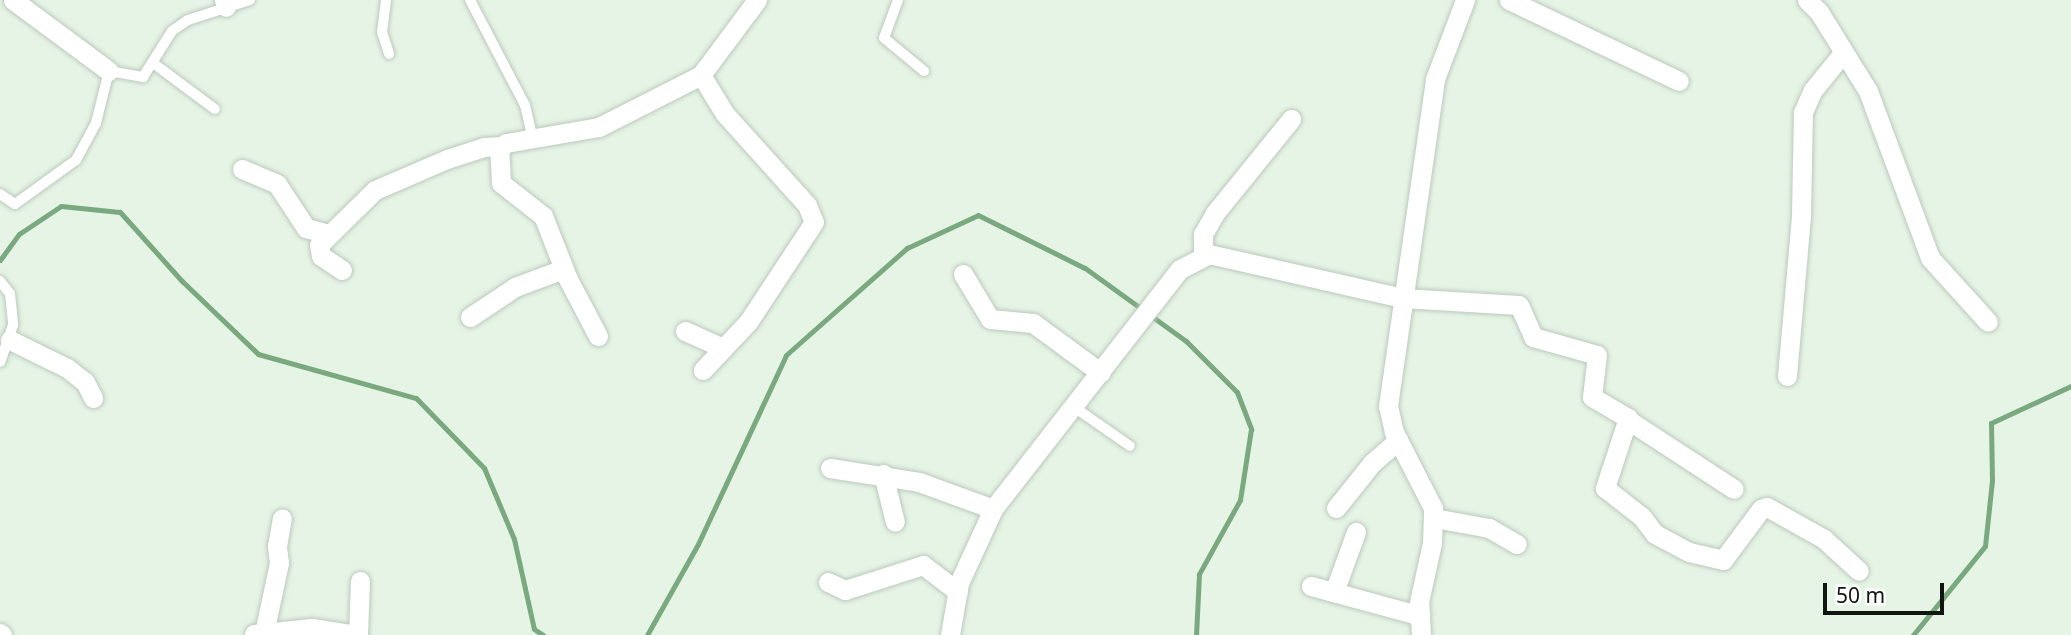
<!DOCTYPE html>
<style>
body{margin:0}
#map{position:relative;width:2071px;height:635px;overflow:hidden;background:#e6f4e6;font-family:"Noto Sans",sans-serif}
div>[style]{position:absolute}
.stream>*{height:5px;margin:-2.5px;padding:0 2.5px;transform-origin:2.5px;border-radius:2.5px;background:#7ba97f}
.roads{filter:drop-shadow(0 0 2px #bbc9bc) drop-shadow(0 0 2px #bbc9bc)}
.service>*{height:10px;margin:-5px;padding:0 5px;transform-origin:5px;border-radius:5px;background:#fff}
.minor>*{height:19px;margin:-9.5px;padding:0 9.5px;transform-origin:9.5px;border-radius:9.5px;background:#fff}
span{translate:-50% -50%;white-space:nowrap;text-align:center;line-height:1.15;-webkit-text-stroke:5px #fff;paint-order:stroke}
.scale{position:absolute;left:1823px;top:583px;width:121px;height:32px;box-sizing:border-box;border:4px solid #111612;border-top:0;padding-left:9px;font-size:21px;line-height:24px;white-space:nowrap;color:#111612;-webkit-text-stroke:5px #fff;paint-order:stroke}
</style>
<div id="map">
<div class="stream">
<i style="left:0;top:260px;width:32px;rotate:-54deg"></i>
<i style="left:19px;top:234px;width:50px;rotate:-33.7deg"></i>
<i style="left:61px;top:206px;width:59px;rotate:5.8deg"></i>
<i style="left:120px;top:212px;width:93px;rotate:48.1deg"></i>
<i style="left:182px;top:281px;width:105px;rotate:43.8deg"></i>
<i style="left:258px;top:354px;width:164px;rotate:15.6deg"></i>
<i style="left:416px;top:398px;width:98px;rotate:45.8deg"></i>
<i style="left:484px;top:468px;width:77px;rotate:67.1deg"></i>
<i style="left:514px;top:539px;width:92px;rotate:77.5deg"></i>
<i style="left:534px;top:629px;width:11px;rotate:34deg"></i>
<i style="left:647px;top:635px;width:104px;rotate:-60.7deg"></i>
<i style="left:698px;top:544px;width:208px;rotate:-65deg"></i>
<i style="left:786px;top:355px;width:162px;rotate:-41.5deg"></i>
<i style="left:907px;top:248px;width:78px;rotate:-24.9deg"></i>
<i style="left:978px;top:215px;width:119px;rotate:26.4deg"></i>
<i style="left:1085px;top:268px;width:125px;rotate:35.9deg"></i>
<i style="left:1186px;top:341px;width:72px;rotate:45deg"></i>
<i style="left:1237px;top:392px;width:40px;rotate:69deg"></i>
<i style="left:1251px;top:429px;width:72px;rotate:98.8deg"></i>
<i style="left:1240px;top:500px;width:85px;rotate:119deg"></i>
<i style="left:1199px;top:574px;width:61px;rotate:92.8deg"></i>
<i style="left:1913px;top:635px;width:114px;rotate:-51deg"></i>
<i style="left:1985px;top:546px;width:66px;rotate:-83.9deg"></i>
<i style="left:1992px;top:480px;width:57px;rotate:-91deg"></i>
<i style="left:1991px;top:423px;width:88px;rotate:-24.8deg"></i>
</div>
<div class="roads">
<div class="service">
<i style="left:386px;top:0;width:32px;rotate:97deg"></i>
<i style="left:382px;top:32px;width:23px;rotate:72deg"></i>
<i style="left:470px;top:0;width:119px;rotate:62.4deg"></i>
<i style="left:525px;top:105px;width:35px;rotate:77deg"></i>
<i style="left:898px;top:0;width:40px;rotate:110.2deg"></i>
<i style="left:884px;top:38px;width:52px;rotate:39.5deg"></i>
<i style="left:153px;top:63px;width:77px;rotate:36.6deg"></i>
<i style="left:0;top:194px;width:18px;rotate:34deg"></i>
<i style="left:15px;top:204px;width:75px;rotate:-35.8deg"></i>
<i style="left:76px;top:160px;width:42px;rotate:-61.6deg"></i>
<i style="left:96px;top:123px;width:54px;rotate:-76deg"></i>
<i style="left:109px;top:71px;width:35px;rotate:10deg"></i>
<i style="left:143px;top:77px;width:54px;rotate:-57.8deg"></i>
<i style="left:172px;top:31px;width:19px;rotate:-35deg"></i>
<i style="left:188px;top:20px;width:65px;rotate:-17.9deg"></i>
<i style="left:0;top:281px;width:16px;rotate:52deg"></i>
<i style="left:10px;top:294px;width:31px;rotate:84deg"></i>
<i style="left:13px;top:325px;width:39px;rotate:109deg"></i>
<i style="left:1074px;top:407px;width:68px;rotate:34.9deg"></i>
</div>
<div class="minor">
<i style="left:13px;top:0;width:119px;rotate:36.5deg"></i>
<i style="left:224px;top:0;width:7px;rotate:74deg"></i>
<i style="left:1509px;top:0;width:188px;rotate:25.5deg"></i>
<i style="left:1807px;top:0;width:17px;rotate:45deg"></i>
<i style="left:1819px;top:12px;width:93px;rotate:58.2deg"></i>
<i style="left:1868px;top:91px;width:178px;rotate:69.6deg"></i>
<i style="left:1930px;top:258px;width:86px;rotate:47.8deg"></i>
<i style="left:701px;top:75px;width:46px;rotate:58.4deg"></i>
<i style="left:725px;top:114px;width:122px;rotate:48deg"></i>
<i style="left:807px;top:205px;width:18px;rotate:68deg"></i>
<i style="left:814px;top:222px;width:120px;rotate:123.4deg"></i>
<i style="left:748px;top:322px;width:66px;rotate:133.2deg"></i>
<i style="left:242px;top:169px;width:38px;rotate:23deg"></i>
<i style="left:277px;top:184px;width:53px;rotate:56.6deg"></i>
<i style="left:306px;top:228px;width:23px;rotate:15deg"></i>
<i style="left:1203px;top:255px;width:21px;rotate:-90deg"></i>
<i style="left:1203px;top:234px;width:24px;rotate:-60deg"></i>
<i style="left:1215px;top:213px;width:121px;rotate:-51deg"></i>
<i style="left:342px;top:270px;width:25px;rotate:-146deg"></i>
<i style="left:321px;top:256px;width:11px;rotate:-100deg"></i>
<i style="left:319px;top:245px;width:78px;rotate:-44.5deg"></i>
<i style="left:375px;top:190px;width:78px;rotate:-23.3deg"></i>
<i style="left:447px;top:159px;width:39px;rotate:-18deg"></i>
<i style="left:484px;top:147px;width:18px;rotate:-3deg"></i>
<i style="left:963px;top:274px;width:52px;rotate:59deg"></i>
<i style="left:990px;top:319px;width:43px;rotate:5.3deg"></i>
<i style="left:1033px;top:323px;width:84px;rotate:36.3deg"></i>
<i style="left:470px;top:317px;width:54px;rotate:-33.7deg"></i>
<i style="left:515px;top:287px;width:51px;rotate:-20.6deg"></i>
<i style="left:685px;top:331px;width:42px;rotate:24.1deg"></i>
<i style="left:598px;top:336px;width:64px;rotate:-117.8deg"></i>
<i style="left:568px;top:279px;width:68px;rotate:-111.6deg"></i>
<i style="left:543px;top:216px;width:53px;rotate:-141.8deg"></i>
<i style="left:501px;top:183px;width:34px;rotate:-93deg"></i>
<i style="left:499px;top:149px;width:9px;rotate:-41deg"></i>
<i style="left:506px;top:143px;width:94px;rotate:-9.8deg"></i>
<i style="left:599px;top:127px;width:114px;rotate:-27deg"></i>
<i style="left:701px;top:75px;width:94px;rotate:-53.3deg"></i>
<i style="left:10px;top:340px;width:64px;rotate:26.2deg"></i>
<i style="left:67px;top:368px;width:23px;rotate:38deg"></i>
<i style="left:85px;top:382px;width:18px;rotate:63deg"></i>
<i style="left:1787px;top:376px;width:162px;rotate:-85deg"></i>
<i style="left:1801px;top:215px;width:103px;rotate:-88.9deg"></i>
<i style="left:1803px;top:112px;width:24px;rotate:-66deg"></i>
<i style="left:1813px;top:90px;width:48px;rotate:-51deg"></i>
<i style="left:1628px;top:420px;width:126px;rotate:33.1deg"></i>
<i style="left:830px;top:468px;width:90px;rotate:8.9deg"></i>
<i style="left:919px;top:482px;width:79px;rotate:20deg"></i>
<i style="left:883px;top:474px;width:49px;rotate:76deg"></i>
<i style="left:1336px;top:508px;width:58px;rotate:-51.3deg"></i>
<i style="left:1372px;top:463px;width:35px;rotate:-41deg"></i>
<i style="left:1434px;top:518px;width:56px;rotate:10.3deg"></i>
<i style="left:1489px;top:528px;width:32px;rotate:30deg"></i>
<i style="left:828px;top:582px;width:19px;rotate:25deg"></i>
<i style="left:845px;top:590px;width:82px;rotate:-17.8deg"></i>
<i style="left:923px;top:565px;width:44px;rotate:37.6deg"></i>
<i style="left:1311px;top:586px;width:111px;rotate:15.2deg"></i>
<i style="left:1334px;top:592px;width:64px;rotate:-69.9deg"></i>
<i style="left:0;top:633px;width:3px;rotate:45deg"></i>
<i style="left:264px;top:633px;width:72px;rotate:-77.9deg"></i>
<i style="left:279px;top:563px;width:17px;rotate:-97deg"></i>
<i style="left:277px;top:546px;width:28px;rotate:-80deg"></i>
<i style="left:254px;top:634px;width:58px;rotate:-5.9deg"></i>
<i style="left:312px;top:628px;width:46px;rotate:8.8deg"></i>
<i style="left:358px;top:635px;width:54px;rotate:-87.9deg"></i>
<i style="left:950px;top:635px;width:53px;rotate:-80.2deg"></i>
<i style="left:959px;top:583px;width:81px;rotate:-65.3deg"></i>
<i style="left:993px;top:509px;width:304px;rotate:-52.1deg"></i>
<i style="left:1180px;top:269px;width:33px;rotate:-27deg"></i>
<i style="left:1209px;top:254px;width:198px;rotate:12.8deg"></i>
<i style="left:1402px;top:298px;width:117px;rotate:3.4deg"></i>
<i style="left:1519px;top:305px;width:35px;rotate:66deg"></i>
<i style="left:1533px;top:337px;width:66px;rotate:15.7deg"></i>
<i style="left:1597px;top:355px;width:42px;rotate:96.8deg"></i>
<i style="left:1592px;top:397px;width:42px;rotate:30.3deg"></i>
<i style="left:1628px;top:418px;width:74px;rotate:108.2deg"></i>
<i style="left:1605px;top:488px;width:47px;rotate:38.1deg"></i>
<i style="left:1642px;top:517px;width:21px;rotate:53deg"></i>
<i style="left:1655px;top:534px;width:38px;rotate:28deg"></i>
<i style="left:1689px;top:552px;width:35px;rotate:13deg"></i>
<i style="left:1723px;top:560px;width:64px;rotate:-53.3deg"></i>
<i style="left:1761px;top:509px;width:6px;rotate:-18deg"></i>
<i style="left:1767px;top:507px;width:65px;rotate:29.3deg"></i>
<i style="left:1824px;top:539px;width:47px;rotate:42.4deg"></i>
<i style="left:1421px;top:635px;width:33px;rotate:-93deg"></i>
<i style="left:1419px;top:602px;width:60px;rotate:-77.6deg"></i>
<i style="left:1432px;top:543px;width:35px;rotate:-88deg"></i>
<i style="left:1433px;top:508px;width:85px;rotate:-117.2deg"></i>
<i style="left:1394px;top:432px;width:27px;rotate:-103deg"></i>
<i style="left:1388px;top:406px;width:330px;rotate:-81.8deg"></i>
<i style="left:1435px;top:79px;width:85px;rotate:-69.2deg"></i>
</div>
</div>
<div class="scale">50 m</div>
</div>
